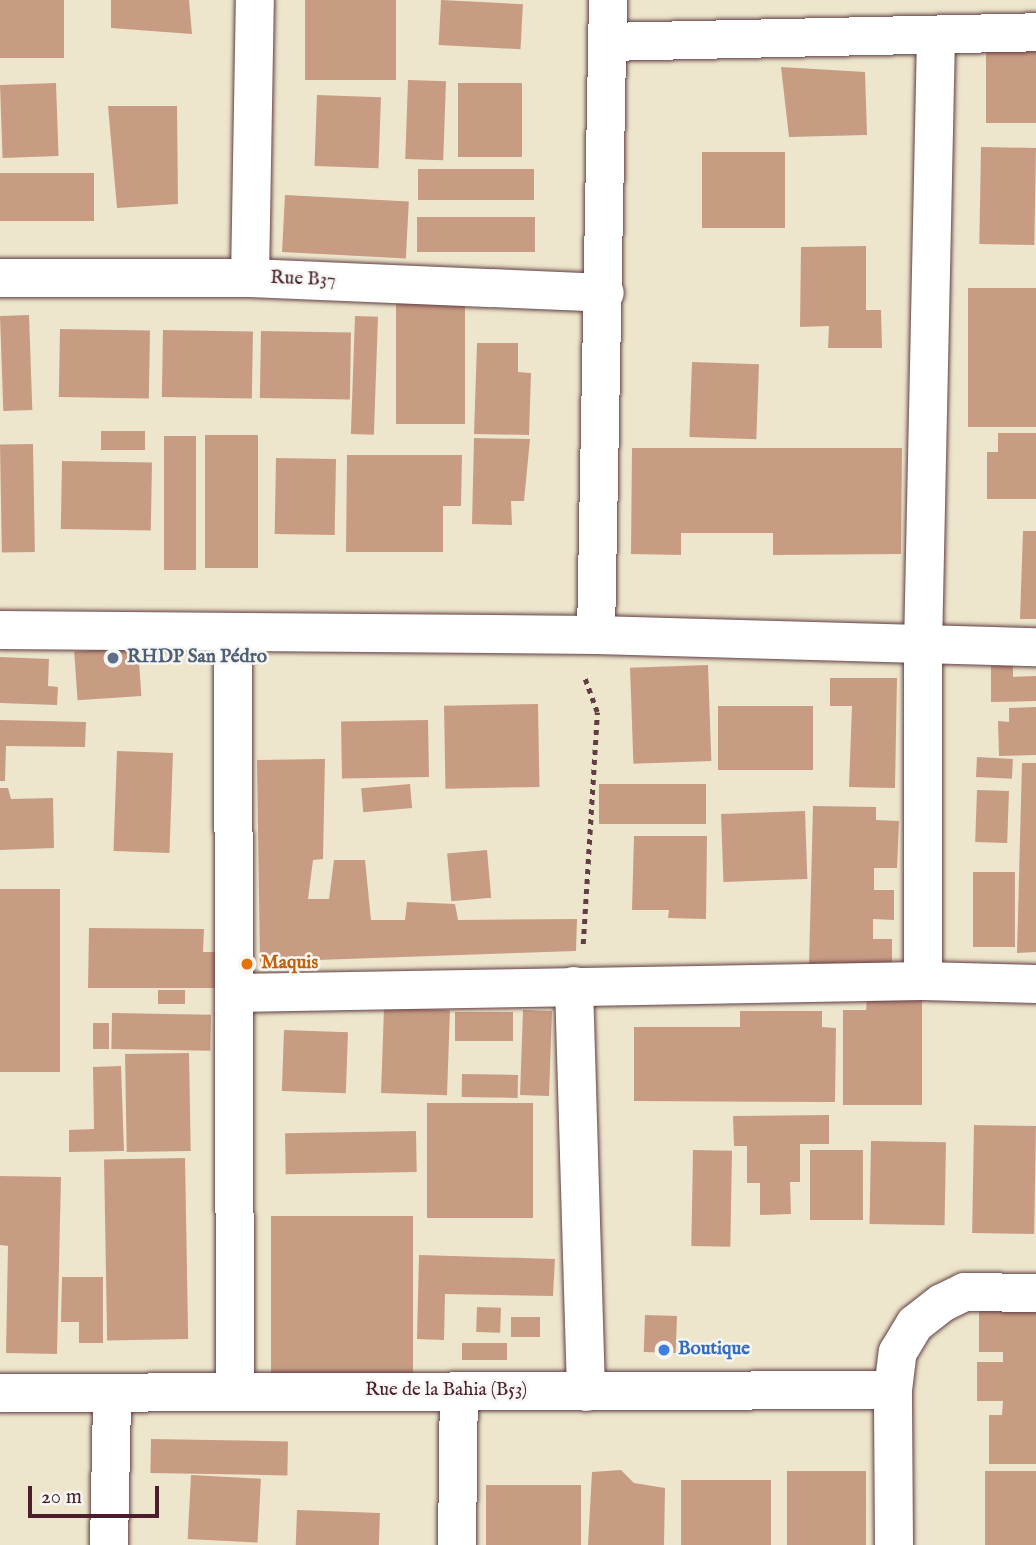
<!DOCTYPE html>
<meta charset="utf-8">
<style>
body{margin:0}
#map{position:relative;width:1036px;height:1545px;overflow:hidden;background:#ede6cc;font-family:"IM FELL English",serif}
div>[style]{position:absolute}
.building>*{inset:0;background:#c89c83;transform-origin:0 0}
.path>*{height:4.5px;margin-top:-2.25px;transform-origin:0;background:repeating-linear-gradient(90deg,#623d43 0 5px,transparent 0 10px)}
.roads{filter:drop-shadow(0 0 2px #623d43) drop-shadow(0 0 2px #623d43)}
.minor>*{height:38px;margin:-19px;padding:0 19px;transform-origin:19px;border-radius:19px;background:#fff}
.dots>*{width:19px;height:19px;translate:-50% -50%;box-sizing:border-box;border:4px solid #f6f6f2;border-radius:50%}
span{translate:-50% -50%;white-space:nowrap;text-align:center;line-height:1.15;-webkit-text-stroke:5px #f6f6f2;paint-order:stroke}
.street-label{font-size:19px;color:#4a1f2b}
.service-label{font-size:19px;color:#4e5e75;font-weight:700}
.left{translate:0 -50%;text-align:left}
.food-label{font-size:19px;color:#c56008;font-weight:700}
.shop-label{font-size:19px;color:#366cbe;font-weight:700}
.scale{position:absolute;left:28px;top:1486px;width:131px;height:32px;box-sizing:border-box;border:4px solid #4a1f2b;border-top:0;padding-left:9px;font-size:21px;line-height:24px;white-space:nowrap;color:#4a1f2b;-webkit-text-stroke:5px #f6f6f2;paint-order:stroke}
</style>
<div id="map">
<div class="building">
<i style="left:0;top:0;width:64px;height:58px"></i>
<i style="clip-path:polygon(111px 0,189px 0,192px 34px,111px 28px)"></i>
<i style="left:305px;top:0;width:91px;height:80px"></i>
<i style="left:441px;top:0;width:82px;height:45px;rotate:3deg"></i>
<i style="left:1036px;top:51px;width:72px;height:50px;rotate:90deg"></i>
<i style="clip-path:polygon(781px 67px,865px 72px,867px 135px,789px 137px)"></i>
<i style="left:408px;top:80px;width:38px;height:79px;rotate:2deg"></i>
<i style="left:56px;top:83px;width:73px;height:56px;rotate:88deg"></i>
<i style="left:458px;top:83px;width:64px;height:74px"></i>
<i style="left:317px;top:95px;width:64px;height:71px;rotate:2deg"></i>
<i style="clip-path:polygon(108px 106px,177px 106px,178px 204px,117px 208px)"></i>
<i style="left:981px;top:147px;width:55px;height:97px;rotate:1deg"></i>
<i style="left:785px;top:152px;width:76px;height:83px;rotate:90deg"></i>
<i style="left:418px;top:169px;width:116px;height:31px"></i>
<i style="left:94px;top:173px;width:48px;height:94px;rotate:90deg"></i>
<i style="left:285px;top:195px;width:124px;height:57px;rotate:3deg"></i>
<i style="left:417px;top:217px;width:118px;height:35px"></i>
<i style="clip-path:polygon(866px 246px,866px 310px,881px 310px,882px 348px,828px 348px,829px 326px,800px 327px,801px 247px)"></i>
<i style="left:1036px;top:288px;width:139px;height:68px;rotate:90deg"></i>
<i style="left:396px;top:303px;width:69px;height:121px"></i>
<i style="left:29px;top:315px;width:95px;height:29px;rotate:88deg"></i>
<i style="left:355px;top:316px;width:23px;height:118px;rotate:2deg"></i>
<i style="left:60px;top:329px;width:90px;height:68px;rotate:1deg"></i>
<i style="left:163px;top:330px;width:90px;height:67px;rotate:1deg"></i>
<i style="left:261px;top:331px;width:90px;height:67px;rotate:1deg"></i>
<i style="clip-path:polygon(477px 343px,518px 343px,518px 372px,531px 373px,529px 435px,474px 434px)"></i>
<i style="left:692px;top:362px;width:67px;height:75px;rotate:2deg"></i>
<i style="left:145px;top:431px;width:19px;height:44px;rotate:90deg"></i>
<i style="clip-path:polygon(998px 433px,1036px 433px,1036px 499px,987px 499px,987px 452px,998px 452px)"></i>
<i style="left:258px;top:435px;width:133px;height:53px;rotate:90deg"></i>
<i style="left:164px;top:436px;width:32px;height:134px"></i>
<i style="clip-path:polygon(474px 438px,530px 439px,524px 501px,511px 501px,512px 525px,472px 524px)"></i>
<i style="left:33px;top:444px;width:108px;height:33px;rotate:89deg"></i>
<i style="clip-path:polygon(632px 448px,902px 448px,901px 554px,773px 555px,773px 533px,681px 533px,681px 555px,631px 554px)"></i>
<i style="clip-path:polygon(347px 455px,462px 455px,461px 506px,443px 506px,443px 552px,346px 552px)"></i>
<i style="left:276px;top:458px;width:60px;height:76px;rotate:1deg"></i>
<i style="left:62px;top:461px;width:90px;height:68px;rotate:1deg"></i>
<i style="clip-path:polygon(1023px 531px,1036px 531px,1036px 619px,1020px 619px)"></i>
<i style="left:138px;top:647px;width:49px;height:64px;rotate:86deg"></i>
<i style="clip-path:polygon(0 657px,49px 659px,48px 686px,58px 687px,57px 705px,0 703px)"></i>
<i style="left:708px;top:665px;width:96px;height:78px;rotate:88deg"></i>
<i style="clip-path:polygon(1013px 665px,1013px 677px,1036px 676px,1036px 701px,991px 702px,991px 666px)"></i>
<i style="clip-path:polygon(830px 678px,897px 678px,895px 788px,849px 787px,852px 706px,830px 706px)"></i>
<i style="left:538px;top:704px;width:83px;height:94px;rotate:89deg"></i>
<i style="left:718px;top:706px;width:95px;height:64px"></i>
<i style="clip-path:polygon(1036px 707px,1036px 755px,999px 756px,998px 721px,1009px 722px,1009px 708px)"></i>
<i style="clip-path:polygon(0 720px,86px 722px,85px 747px,6px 746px,5px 781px,0 781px)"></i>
<i style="left:428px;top:720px;width:57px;height:87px;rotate:89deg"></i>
<i style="left:117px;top:751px;width:56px;height:100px;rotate:2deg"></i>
<i style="left:977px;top:757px;width:36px;height:20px;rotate:3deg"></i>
<i style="clip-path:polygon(325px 759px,323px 859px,313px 860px,308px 899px,329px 899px,334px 860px,365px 860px,371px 920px,405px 920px,407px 902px,455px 904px,458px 920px,577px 919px,576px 951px,260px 962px,257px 760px)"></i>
<i style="clip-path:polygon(1022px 763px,1036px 763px,1036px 952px,1017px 953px)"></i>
<i style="left:410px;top:784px;width:24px;height:49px;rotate:85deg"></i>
<i style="left:599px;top:784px;width:107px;height:40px"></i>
<i style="clip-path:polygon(0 788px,8px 788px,11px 799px,53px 798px,54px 848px,0 850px)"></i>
<i style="left:977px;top:790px;width:32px;height:52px;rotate:2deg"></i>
<i style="clip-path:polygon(813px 806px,876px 807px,876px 820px,899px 821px,897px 868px,874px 868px,874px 890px,894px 890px,894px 920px,873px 919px,873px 939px,892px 939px,892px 966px,809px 965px)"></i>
<i style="left:805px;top:811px;width:68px;height:84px;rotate:88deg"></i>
<i style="clip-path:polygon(634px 836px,707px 836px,706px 919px,668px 918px,669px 910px,632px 910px)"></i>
<i style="left:487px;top:850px;width:48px;height:40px;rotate:85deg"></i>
<i style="left:973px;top:872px;width:42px;height:75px"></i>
<i style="left:60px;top:889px;width:183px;height:60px;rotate:90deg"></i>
<i style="clip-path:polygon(89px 928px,204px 929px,203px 952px,217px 952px,217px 988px,88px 988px)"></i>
<i style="left:185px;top:990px;width:14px;height:27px;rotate:90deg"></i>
<i style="clip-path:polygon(867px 999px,922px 999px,922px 1105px,843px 1105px,843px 1010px,866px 1010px)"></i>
<i style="left:384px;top:1008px;width:66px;height:85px;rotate:2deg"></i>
<i style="left:523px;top:1010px;width:29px;height:85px;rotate:2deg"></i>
<i style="clip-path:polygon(740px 1011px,822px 1011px,822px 1027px,836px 1028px,835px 1102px,634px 1101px,634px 1027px,740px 1027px)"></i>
<i style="left:455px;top:1012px;width:58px;height:29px"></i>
<i style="left:112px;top:1013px;width:99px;height:36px;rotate:1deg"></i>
<i style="left:93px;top:1023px;width:16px;height:26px"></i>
<i style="left:284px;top:1030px;width:64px;height:61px;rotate:2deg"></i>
<i style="left:189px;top:1053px;width:98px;height:64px;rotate:89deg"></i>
<i style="clip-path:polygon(121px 1066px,124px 1151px,69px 1152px,69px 1130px,94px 1129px,93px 1067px)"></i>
<i style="left:462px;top:1074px;width:56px;height:23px;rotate:1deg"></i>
<i style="left:533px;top:1103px;width:115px;height:106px;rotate:90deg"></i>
<i style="clip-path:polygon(829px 1115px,829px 1144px,800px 1144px,800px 1182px,790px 1182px,791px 1214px,760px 1215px,760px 1183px,747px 1183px,747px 1146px,734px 1146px,733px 1116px)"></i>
<i style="left:974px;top:1125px;width:62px;height:108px;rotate:1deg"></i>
<i style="left:416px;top:1131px;width:41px;height:131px;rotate:89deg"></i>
<i style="left:871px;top:1141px;width:75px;height:83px;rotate:1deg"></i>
<i style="left:693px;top:1150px;width:39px;height:96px;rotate:1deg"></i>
<i style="left:810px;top:1150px;width:53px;height:70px"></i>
<i style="left:185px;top:1158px;width:181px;height:81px;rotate:89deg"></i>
<i style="clip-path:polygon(0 1176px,61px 1177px,57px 1354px,6px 1353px,8px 1246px,0 1245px)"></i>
<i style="left:271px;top:1216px;width:142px;height:157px"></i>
<i style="clip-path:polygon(419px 1255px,555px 1259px,553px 1296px,445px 1294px,444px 1340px,417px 1339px)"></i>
<i style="clip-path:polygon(62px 1277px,103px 1277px,103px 1343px,79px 1343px,79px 1322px,61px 1322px)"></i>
<i style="left:477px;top:1307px;width:24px;height:25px;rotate:2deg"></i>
<i style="clip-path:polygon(979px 1308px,1036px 1308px,1036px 1464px,989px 1464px,989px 1415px,1002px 1415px,1003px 1401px,977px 1401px,977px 1362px,1003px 1362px,1003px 1352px,979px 1352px)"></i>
<i style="left:645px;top:1315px;width:32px;height:37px;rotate:2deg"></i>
<i style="left:511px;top:1317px;width:29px;height:20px"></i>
<i style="left:507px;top:1343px;width:17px;height:45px;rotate:90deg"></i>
<i style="left:151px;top:1439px;width:137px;height:34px;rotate:1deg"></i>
<i style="clip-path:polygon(621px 1470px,634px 1483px,665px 1488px,664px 1545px,588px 1545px,592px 1472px)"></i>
<i style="left:787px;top:1471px;width:79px;height:74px"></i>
<i style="left:985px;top:1471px;width:51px;height:74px"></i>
<i style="left:191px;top:1475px;width:70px;height:64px;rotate:3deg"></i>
<i style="left:771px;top:1480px;width:65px;height:90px;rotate:90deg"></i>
<i style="left:486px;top:1485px;width:95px;height:60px"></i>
<i style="left:297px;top:1510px;width:83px;height:35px;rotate:2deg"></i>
</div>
<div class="path">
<i style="left:583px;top:944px;width:232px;rotate:-86.5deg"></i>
<i style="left:597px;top:712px;width:38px;rotate:-110deg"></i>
</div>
<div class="roads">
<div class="minor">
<i style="left:607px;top:42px;width:429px;rotate:-1.3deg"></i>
<i style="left:0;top:278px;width:250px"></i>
<i style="left:250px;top:278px;width:355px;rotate:2.4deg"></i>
<i style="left:250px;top:278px;width:278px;rotate:-89deg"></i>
<i style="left:0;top:630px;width:596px;rotate:0.48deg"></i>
<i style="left:596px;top:635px;width:440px;rotate:1.6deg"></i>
<i style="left:596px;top:635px;width:635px;rotate:-88.92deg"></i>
<i style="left:233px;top:636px;width:755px;rotate:89.85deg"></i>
<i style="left:923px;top:981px;width:334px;rotate:-90deg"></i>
<i style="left:923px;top:647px;width:612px;rotate:-88.78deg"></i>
<i style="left:574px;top:986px;width:406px;rotate:88.3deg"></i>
<i style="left:235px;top:993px;width:688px;rotate:-1deg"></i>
<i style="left:923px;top:981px;width:113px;rotate:1.5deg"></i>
<i style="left:0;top:1393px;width:893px;rotate:-0.19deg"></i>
<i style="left:109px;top:1545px;width:149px;rotate:-88.8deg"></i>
<i style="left:457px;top:1545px;width:154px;rotate:-89.3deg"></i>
<i style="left:894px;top:1545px;width:155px;rotate:-90.4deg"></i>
<i style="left:893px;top:1390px;width:38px;rotate:-83deg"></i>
<i style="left:898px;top:1352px;width:33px;rotate:-59deg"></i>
<i style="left:915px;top:1324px;width:34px;rotate:-38deg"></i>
<i style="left:942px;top:1303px;width:25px;rotate:-26deg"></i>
<i style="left:965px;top:1292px;width:71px;rotate:0.8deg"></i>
</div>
</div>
<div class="dots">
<i style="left:113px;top:658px;background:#5c6f8a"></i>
<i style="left:247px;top:964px;background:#e8710a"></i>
<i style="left:664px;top:1350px;background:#3f7fe0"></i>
</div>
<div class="street-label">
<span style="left:303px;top:280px;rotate:2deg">Rue B37</span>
<span style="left:446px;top:1391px">Rue de la Bahia (B53)</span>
</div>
<div class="service-label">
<span class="left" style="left:127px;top:658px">RHDP San Pédro</span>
</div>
<div class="food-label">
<span class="left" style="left:261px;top:964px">Maquis</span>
</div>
<div class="shop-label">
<span class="left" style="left:678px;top:1350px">Boutique</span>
</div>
<div class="scale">20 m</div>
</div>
